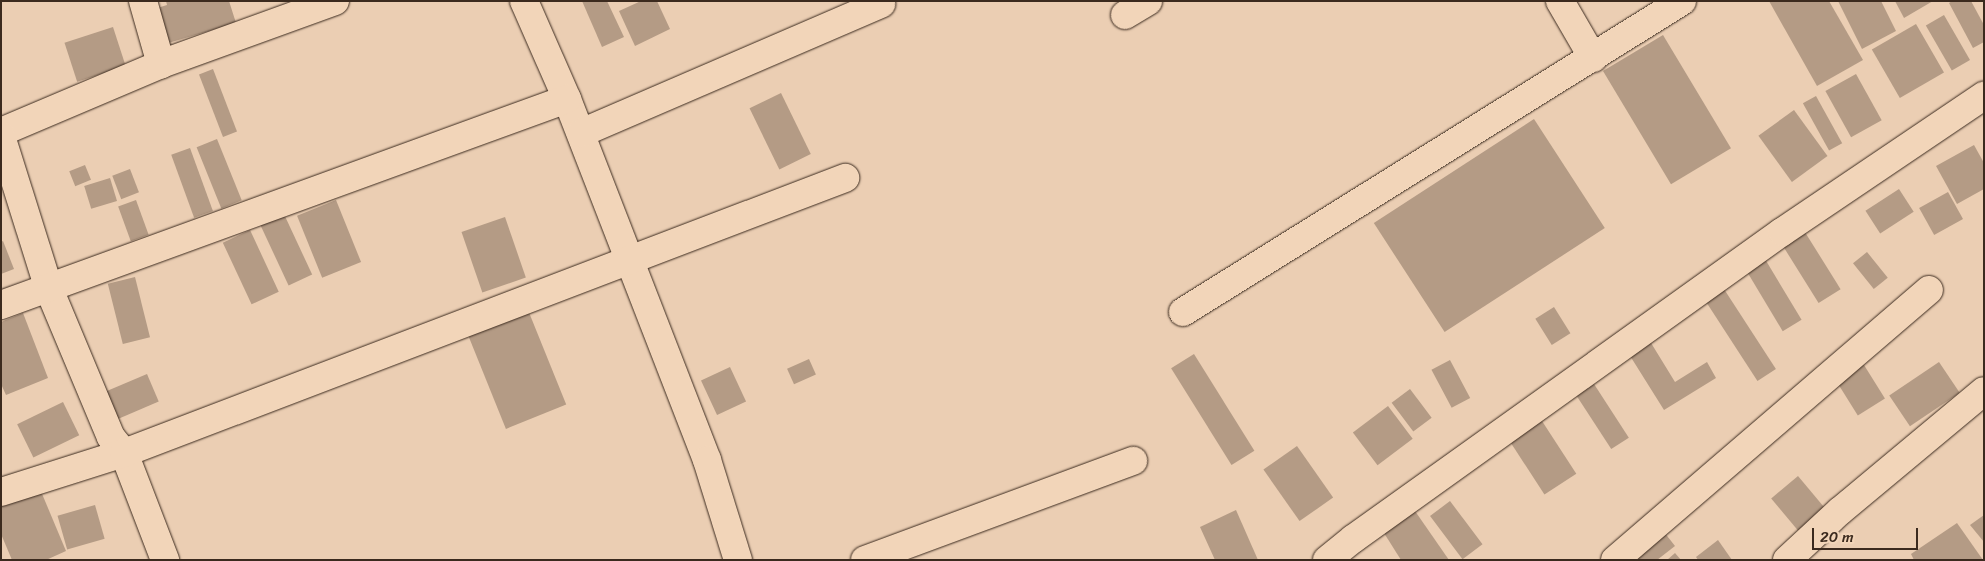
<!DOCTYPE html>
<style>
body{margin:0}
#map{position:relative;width:1985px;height:561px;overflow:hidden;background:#ebceb3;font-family:Sriracha,sans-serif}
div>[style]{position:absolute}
.building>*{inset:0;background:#b49b85;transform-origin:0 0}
.roads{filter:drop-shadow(0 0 1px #3b2a1e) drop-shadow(0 0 1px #3b2a1e)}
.street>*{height:28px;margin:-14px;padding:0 14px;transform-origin:14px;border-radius:14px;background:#f2d5b9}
span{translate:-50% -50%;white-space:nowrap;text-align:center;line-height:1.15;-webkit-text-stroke:4.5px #f2d5b9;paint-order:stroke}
.frame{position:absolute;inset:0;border:2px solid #3b2a1e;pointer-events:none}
.scale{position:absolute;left:1812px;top:528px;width:106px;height:22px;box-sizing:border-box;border:2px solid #3b2a1e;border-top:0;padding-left:6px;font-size:15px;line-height:18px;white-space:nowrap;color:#3b2a1e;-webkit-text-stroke:4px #f2d5b9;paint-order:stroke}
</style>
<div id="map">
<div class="building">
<i style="clip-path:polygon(166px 1px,229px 1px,236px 23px,165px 44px,154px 9px,167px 5px)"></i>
<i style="clip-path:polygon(582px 1px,607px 1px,624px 37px,602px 47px)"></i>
<i style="clip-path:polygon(641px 1px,657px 1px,670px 29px,635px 46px,619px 11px)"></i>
<i style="clip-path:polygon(1769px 1px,1829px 1px,1863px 60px,1817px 86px)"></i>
<i style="clip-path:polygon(1838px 1px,1881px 1px,1896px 31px,1862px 49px)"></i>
<i style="clip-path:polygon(1895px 1px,1933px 1px,1904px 18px)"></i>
<i style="clip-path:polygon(1952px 1px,1971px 1px,1984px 25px,1984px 42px,1973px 48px,1949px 3px)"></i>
<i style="left:1944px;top:15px;width:52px;height:21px;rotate:60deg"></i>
<i style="left:1916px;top:24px;width:56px;height:51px;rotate:60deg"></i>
<i style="left:113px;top:27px;width:41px;height:51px;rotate:72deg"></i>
<i style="left:1663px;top:35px;width:132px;height:70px;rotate:59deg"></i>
<i style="left:213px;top:69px;width:67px;height:15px;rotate:69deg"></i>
<i style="left:1856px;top:74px;width:53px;height:35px;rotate:61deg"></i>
<i style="left:781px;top:93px;width:68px;height:35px;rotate:64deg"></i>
<i style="left:1816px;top:96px;width:54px;height:15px;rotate:61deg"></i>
<i style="left:1794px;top:110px;width:57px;height:44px;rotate:54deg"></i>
<i style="left:1534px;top:119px;width:130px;height:191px;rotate:57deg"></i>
<i style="left:217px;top:139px;width:66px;height:22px;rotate:68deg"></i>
<i style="clip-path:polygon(1974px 145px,1984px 163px,1984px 189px,1957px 204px,1936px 166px)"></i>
<i style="left:190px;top:148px;width:67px;height:20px;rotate:70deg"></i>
<i style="left:85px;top:165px;width:16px;height:17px;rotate:68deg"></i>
<i style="left:130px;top:169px;width:25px;height:19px;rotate:69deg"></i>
<i style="left:110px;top:178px;width:24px;height:27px;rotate:73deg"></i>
<i style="left:1899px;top:189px;width:27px;height:40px;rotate:57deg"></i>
<i style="left:1948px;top:192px;width:31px;height:33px;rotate:61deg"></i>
<i style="left:136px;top:200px;width:37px;height:19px;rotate:70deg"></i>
<i style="left:336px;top:200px;width:67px;height:42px;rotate:68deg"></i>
<i style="left:283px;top:212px;width:69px;height:26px;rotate:65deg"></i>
<i style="left:505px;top:217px;width:64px;height:46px;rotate:71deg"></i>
<i style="left:1803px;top:229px;width:71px;height:26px;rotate:58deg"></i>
<i style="left:250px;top:230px;width:68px;height:30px;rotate:65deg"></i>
<i style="clip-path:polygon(3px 241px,14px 269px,1px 274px,1px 242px)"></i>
<i style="left:1867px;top:252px;width:33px;height:18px;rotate:51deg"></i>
<i style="left:1765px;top:259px;width:71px;height:22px;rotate:59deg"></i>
<i style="left:135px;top:277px;width:62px;height:28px;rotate:76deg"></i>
<i style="left:1722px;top:286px;width:99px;height:22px;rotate:57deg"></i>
<i style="left:1554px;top:307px;width:31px;height:22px;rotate:58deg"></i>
<i style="left:528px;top:310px;width:102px;height:65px;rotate:68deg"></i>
<i style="clip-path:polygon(23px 313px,48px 378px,6px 395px,1px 384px,1px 322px)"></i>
<i style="clip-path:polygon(1648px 338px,1675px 382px,1707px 362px,1716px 378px,1664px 410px,1627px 351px)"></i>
<i style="left:1194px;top:354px;width:114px;height:27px;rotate:58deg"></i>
<i style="left:1859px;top:357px;width:49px;height:32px;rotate:58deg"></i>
<i style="left:809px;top:359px;width:17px;height:24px;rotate:66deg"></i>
<i style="left:1450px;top:360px;width:43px;height:21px;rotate:62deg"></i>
<i style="left:1939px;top:362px;width:37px;height:60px;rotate:56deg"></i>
<i style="left:730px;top:367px;width:38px;height:32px;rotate:65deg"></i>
<i style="left:147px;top:374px;width:30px;height:50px;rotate:67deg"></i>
<i style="left:1594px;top:384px;width:64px;height:21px;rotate:57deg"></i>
<i style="left:1410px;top:389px;width:36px;height:23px;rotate:53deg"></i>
<i style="left:63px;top:402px;width:37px;height:51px;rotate:64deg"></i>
<i style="left:1388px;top:406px;width:41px;height:44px;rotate:53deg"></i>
<i style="left:1542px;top:421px;width:63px;height:38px;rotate:57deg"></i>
<i style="left:1297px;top:446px;width:63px;height:41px;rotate:55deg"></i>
<i style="left:1798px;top:476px;width:43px;height:35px;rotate:50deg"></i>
<i style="clip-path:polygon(40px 489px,66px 551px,46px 560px,12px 560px,1px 534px,1px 506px)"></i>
<i style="left:1450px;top:501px;width:54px;height:25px;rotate:53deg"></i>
<i style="left:95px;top:505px;width:35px;height:39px;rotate:74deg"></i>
<i style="clip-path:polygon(1236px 510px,1258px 560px,1215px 560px,1200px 527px)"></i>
<i style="clip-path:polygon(1415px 511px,1449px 560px,1401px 560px,1384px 533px)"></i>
<i style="clip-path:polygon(1984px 515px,1984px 542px,1970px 525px)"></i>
<i style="clip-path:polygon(1957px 523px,1983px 560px,1914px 560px,1911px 554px)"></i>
<i style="clip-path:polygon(1664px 532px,1675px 546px,1657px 560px,1629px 560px)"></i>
<i style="clip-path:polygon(1718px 540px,1732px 560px,1698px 560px,1696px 557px)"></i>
<i style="clip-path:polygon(1675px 553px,1681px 560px,1667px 560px)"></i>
</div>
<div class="roads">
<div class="street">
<i style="left:143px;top:1px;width:66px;rotate:74.1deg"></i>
<i style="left:524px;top:1px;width:107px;rotate:66.3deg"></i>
<i style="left:567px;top:99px;width:387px;rotate:68.8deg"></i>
<i style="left:707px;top:460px;width:105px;rotate:72.8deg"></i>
<i style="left:1560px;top:1px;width:66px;rotate:59.9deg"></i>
<i style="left:1125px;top:15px;width:27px;rotate:-31deg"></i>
<i style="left:1px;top:132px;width:174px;rotate:-23deg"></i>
<i style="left:161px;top:64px;width:185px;rotate:-19.9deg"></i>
<i style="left:581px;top:133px;width:327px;rotate:-23.3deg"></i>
<i style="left:1px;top:136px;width:160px;rotate:72.6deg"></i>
<i style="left:49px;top:289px;width:160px;rotate:67.3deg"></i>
<i style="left:111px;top:437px;width:21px;rotate:51deg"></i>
<i style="left:124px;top:453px;width:115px;rotate:69deg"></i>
<i style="left:1px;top:305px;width:602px;rotate:-20deg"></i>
<i style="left:1183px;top:312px;width:588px;rotate:-31.93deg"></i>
<i style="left:1px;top:492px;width:129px;rotate:-17.6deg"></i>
<i style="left:124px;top:453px;width:772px;rotate:-20.88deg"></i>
<i style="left:865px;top:560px;width:286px;rotate:-20.3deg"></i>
<i style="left:1327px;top:560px;width:33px;rotate:-39deg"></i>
<i style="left:1353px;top:539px;width:528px;rotate:-35.59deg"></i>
<i style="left:1782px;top:232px;width:244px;rotate:-34deg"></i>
<i style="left:1615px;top:560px;width:414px;rotate:-40.7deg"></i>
<i style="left:1787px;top:560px;width:72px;rotate:-42.8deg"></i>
<i style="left:1840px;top:511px;width:187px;rotate:-39.8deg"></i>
</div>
</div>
<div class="frame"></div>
<div class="scale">20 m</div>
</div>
